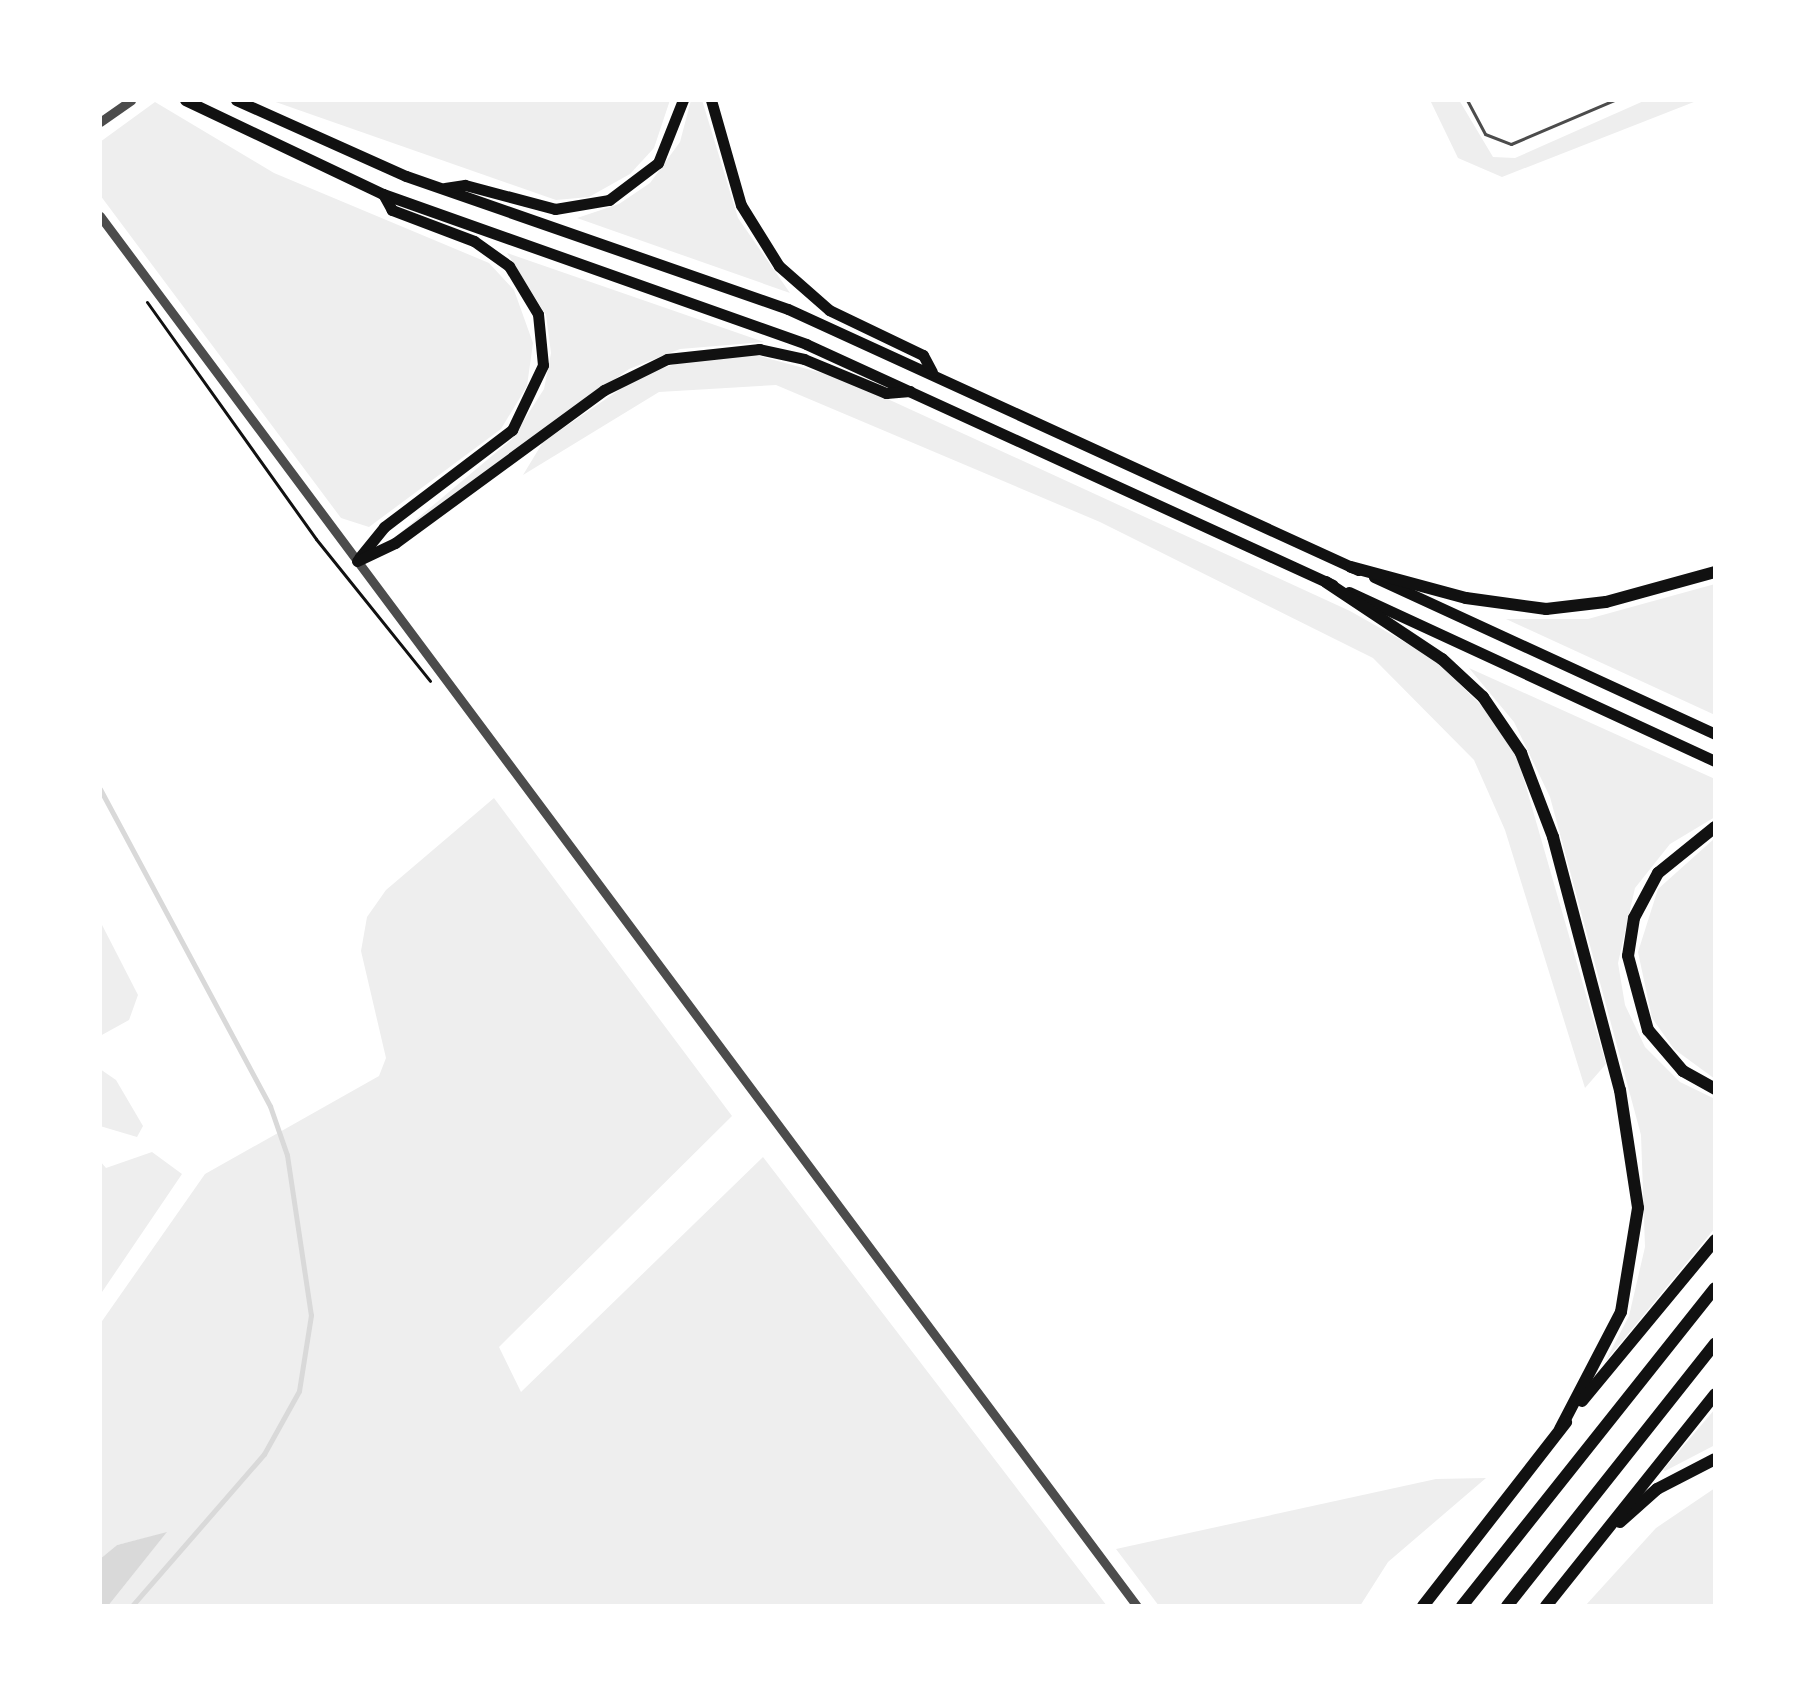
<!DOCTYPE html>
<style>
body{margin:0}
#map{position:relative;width:1815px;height:1706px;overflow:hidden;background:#fff;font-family:"DejaVu Sans",sans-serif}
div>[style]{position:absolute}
.green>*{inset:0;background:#eee}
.water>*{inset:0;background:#d9d9d9}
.stream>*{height:5px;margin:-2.5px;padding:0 2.5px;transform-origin:2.5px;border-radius:2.5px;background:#d9d9d9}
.path>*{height:3px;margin:-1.5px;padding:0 1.5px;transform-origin:1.5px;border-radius:1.5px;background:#111}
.service>*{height:3px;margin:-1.5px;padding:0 1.5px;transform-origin:1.5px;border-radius:1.5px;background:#4c4c4c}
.tertiary>*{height:9px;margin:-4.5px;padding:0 4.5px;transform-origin:4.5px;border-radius:4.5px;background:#4c4c4c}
.trunk>*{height:11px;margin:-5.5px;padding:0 5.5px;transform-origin:5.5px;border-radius:5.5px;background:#111}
.motorway>*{height:12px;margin:-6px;padding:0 6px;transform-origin:6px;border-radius:6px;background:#111}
span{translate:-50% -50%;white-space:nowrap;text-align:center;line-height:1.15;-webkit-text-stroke:6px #fff;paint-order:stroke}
.frame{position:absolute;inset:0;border:102px solid #fff;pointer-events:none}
</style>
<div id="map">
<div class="green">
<i style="clip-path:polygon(270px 100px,670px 100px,654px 148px,630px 174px,589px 197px,556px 200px)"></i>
<i style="clip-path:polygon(691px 100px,702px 100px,738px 218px,790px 293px,577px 218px,619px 204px,650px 183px,680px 142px)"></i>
<i style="clip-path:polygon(1430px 100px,1459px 100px,1493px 157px,1515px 158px,1646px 100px,1699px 100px,1502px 177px,1458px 158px)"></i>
<i style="clip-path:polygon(155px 102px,274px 173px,489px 263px,514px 290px,533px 343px,527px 386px,501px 429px,369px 527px,341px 518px,100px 195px,100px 142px)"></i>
<i style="clip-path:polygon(507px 253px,764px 342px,680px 349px,629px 369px,393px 539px,512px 439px,544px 389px,551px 353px,546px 315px)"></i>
<i style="clip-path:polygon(752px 354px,844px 379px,1350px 611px,1433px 658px,1484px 708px,1518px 759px,1606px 1064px,1585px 1088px,1505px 830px,1474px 760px,1373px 658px,1100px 522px,776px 385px,659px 392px,523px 475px,543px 442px,641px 375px,698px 357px)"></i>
<i style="clip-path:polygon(1715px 584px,1715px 715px,1506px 619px,1588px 619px)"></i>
<i style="clip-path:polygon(1469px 668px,1715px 779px,1715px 817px,1670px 844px,1635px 888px,1618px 963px,1625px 1005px,1645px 1047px,1680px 1082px,1715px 1099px,1715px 1228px,1605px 1362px,1629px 1316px,1645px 1247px,1641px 1135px,1550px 797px,1514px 722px)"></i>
<i style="clip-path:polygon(494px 798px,732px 1116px,499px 1347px,521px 1392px,763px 1157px,1107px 1606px,108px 1606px,166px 1533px,117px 1545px,100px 1559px,100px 1324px,205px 1174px,379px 1076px,386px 1058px,361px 951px,367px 917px,386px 890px)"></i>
<i style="clip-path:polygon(1715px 838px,1715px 1079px,1674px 1049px,1652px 1018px,1638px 952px,1658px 889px)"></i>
<i style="clip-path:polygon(100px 921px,138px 995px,129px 1020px,100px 1036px)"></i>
<i style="clip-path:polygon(100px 1069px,116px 1080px,143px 1126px,137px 1137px,100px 1126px)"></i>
<i style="clip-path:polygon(152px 1152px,182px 1174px,100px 1295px,100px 1161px,106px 1168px)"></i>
<i style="clip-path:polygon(1715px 1409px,1715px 1445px,1665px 1471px,1663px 1470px)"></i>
<i style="clip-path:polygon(1486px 1478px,1388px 1562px,1360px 1606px,1159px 1606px,1116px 1549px,1436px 1479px)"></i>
<i style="clip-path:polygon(1715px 1488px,1715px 1606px,1585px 1606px,1656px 1528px)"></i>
</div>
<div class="water">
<i style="clip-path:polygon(167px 1532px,108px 1606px,100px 1606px,100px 1559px,117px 1545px)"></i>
</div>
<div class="stream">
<i style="left:100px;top:789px;width:360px;rotate:61.8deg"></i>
<i style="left:270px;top:1106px;width:52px;rotate:70.9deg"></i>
<i style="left:287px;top:1155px;width:162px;rotate:81.5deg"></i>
<i style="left:311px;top:1315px;width:77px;rotate:99deg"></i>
<i style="left:299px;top:1391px;width:72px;rotate:119.1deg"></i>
<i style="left:264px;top:1454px;width:201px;rotate:131deg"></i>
</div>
<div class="path">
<i style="left:147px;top:302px;width:291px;rotate:54.5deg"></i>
<i style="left:316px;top:539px;width:182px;rotate:51.2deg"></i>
</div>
<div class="service">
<i style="left:1467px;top:100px;width:38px;rotate:62deg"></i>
<i style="left:1485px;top:134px;width:28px;rotate:21deg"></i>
<i style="left:1511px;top:144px;width:112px;rotate:-23.1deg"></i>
</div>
<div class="tertiary">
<i style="left:100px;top:122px;width:38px;rotate:-35deg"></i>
<i style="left:100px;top:216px;width:1734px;rotate:53.28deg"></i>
</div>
<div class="trunk">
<i style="left:185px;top:100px;width:219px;rotate:25.4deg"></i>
<i style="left:383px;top:194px;width:449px;rotate:19.5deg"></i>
<i style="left:806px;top:344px;width:579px;rotate:24.57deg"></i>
<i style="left:236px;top:100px;width:186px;rotate:24.1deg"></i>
<i style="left:406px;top:176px;width:404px;rotate:19.2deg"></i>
<i style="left:788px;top:309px;width:627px;rotate:24.6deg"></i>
<i style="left:711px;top:100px;width:109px;rotate:74.1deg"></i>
<i style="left:741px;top:205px;width:72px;rotate:58.1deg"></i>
<i style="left:779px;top:266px;width:67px;rotate:41.3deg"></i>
<i style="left:829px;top:310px;width:104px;rotate:25.6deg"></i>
<i style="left:923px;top:355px;width:19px;rotate:62deg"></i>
<i style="left:445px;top:188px;width:20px;rotate:-9deg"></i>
<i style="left:465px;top:185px;width:93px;rotate:14.9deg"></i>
<i style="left:555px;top:209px;width:55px;rotate:-9.5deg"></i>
<i style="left:609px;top:200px;width:61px;rotate:-37.1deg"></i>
<i style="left:658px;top:163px;width:68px;rotate:-68.4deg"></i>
<i style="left:359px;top:558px;width:40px;rotate:-51deg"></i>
<i style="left:384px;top:527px;width:161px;rotate:-37.2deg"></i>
<i style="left:512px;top:430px;width:72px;rotate:-64.5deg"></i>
<i style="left:543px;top:365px;width:51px;rotate:-95.6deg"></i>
<i style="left:538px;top:314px;width:56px;rotate:-121.1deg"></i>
<i style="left:509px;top:266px;width:43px;rotate:-144.5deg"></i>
<i style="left:474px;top:241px;width:88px;rotate:-159.3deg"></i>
<i style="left:392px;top:210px;width:18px;rotate:-119deg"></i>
<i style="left:357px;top:561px;width:42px;rotate:-25.3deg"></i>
<i style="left:395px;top:543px;width:259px;rotate:-36.2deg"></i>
<i style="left:604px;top:390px;width:70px;rotate:-26.2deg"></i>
<i style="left:667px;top:359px;width:93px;rotate:-6.2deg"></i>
<i style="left:759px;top:349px;width:46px;rotate:12.5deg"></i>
<i style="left:804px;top:359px;width:89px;rotate:22.5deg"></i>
<i style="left:886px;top:393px;width:24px;rotate:-5deg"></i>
<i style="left:1374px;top:577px;width:375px;rotate:24.7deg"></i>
<i style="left:1349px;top:592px;width:403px;rotate:24.8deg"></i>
</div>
<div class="motorway">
<i style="left:1351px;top:567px;width:119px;rotate:15.1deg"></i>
<i style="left:1466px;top:598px;width:81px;rotate:7.8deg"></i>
<i style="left:1546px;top:609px;width:60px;rotate:-6.7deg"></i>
<i style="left:1606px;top:602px;width:113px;rotate:-15.4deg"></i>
<i style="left:1326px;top:582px;width:139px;rotate:33.6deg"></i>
<i style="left:1442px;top:659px;width:56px;rotate:42.8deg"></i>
<i style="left:1483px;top:697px;width:68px;rotate:55.8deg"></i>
<i style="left:1521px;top:753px;width:90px;rotate:69.1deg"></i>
<i style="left:1553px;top:837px;width:262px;rotate:75.2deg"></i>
<i style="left:1620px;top:1090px;width:119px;rotate:81.3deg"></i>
<i style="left:1638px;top:1208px;width:105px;rotate:99.3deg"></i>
<i style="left:1621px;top:1312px;width:132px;rotate:117.5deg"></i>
<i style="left:1715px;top:827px;width:73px;rotate:141.1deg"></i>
<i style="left:1658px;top:873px;width:51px;rotate:118.1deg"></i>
<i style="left:1634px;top:918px;width:38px;rotate:99deg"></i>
<i style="left:1628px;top:956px;width:77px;rotate:74.9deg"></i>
<i style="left:1648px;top:1030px;width:54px;rotate:49.5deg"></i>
<i style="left:1683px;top:1071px;width:37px;rotate:29deg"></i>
<i style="left:1582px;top:1401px;width:209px;rotate:-50.4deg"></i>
<i style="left:1620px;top:1522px;width:50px;rotate:-41.7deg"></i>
<i style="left:1657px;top:1489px;width:65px;rotate:-27.3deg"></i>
<i style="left:1423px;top:1606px;width:233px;rotate:-52.1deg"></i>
<i style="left:1462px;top:1606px;width:406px;rotate:-51.5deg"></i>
<i style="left:1507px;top:1606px;width:335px;rotate:-51.6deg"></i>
<i style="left:1546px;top:1606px;width:271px;rotate:-51.4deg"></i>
</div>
<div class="frame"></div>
</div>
